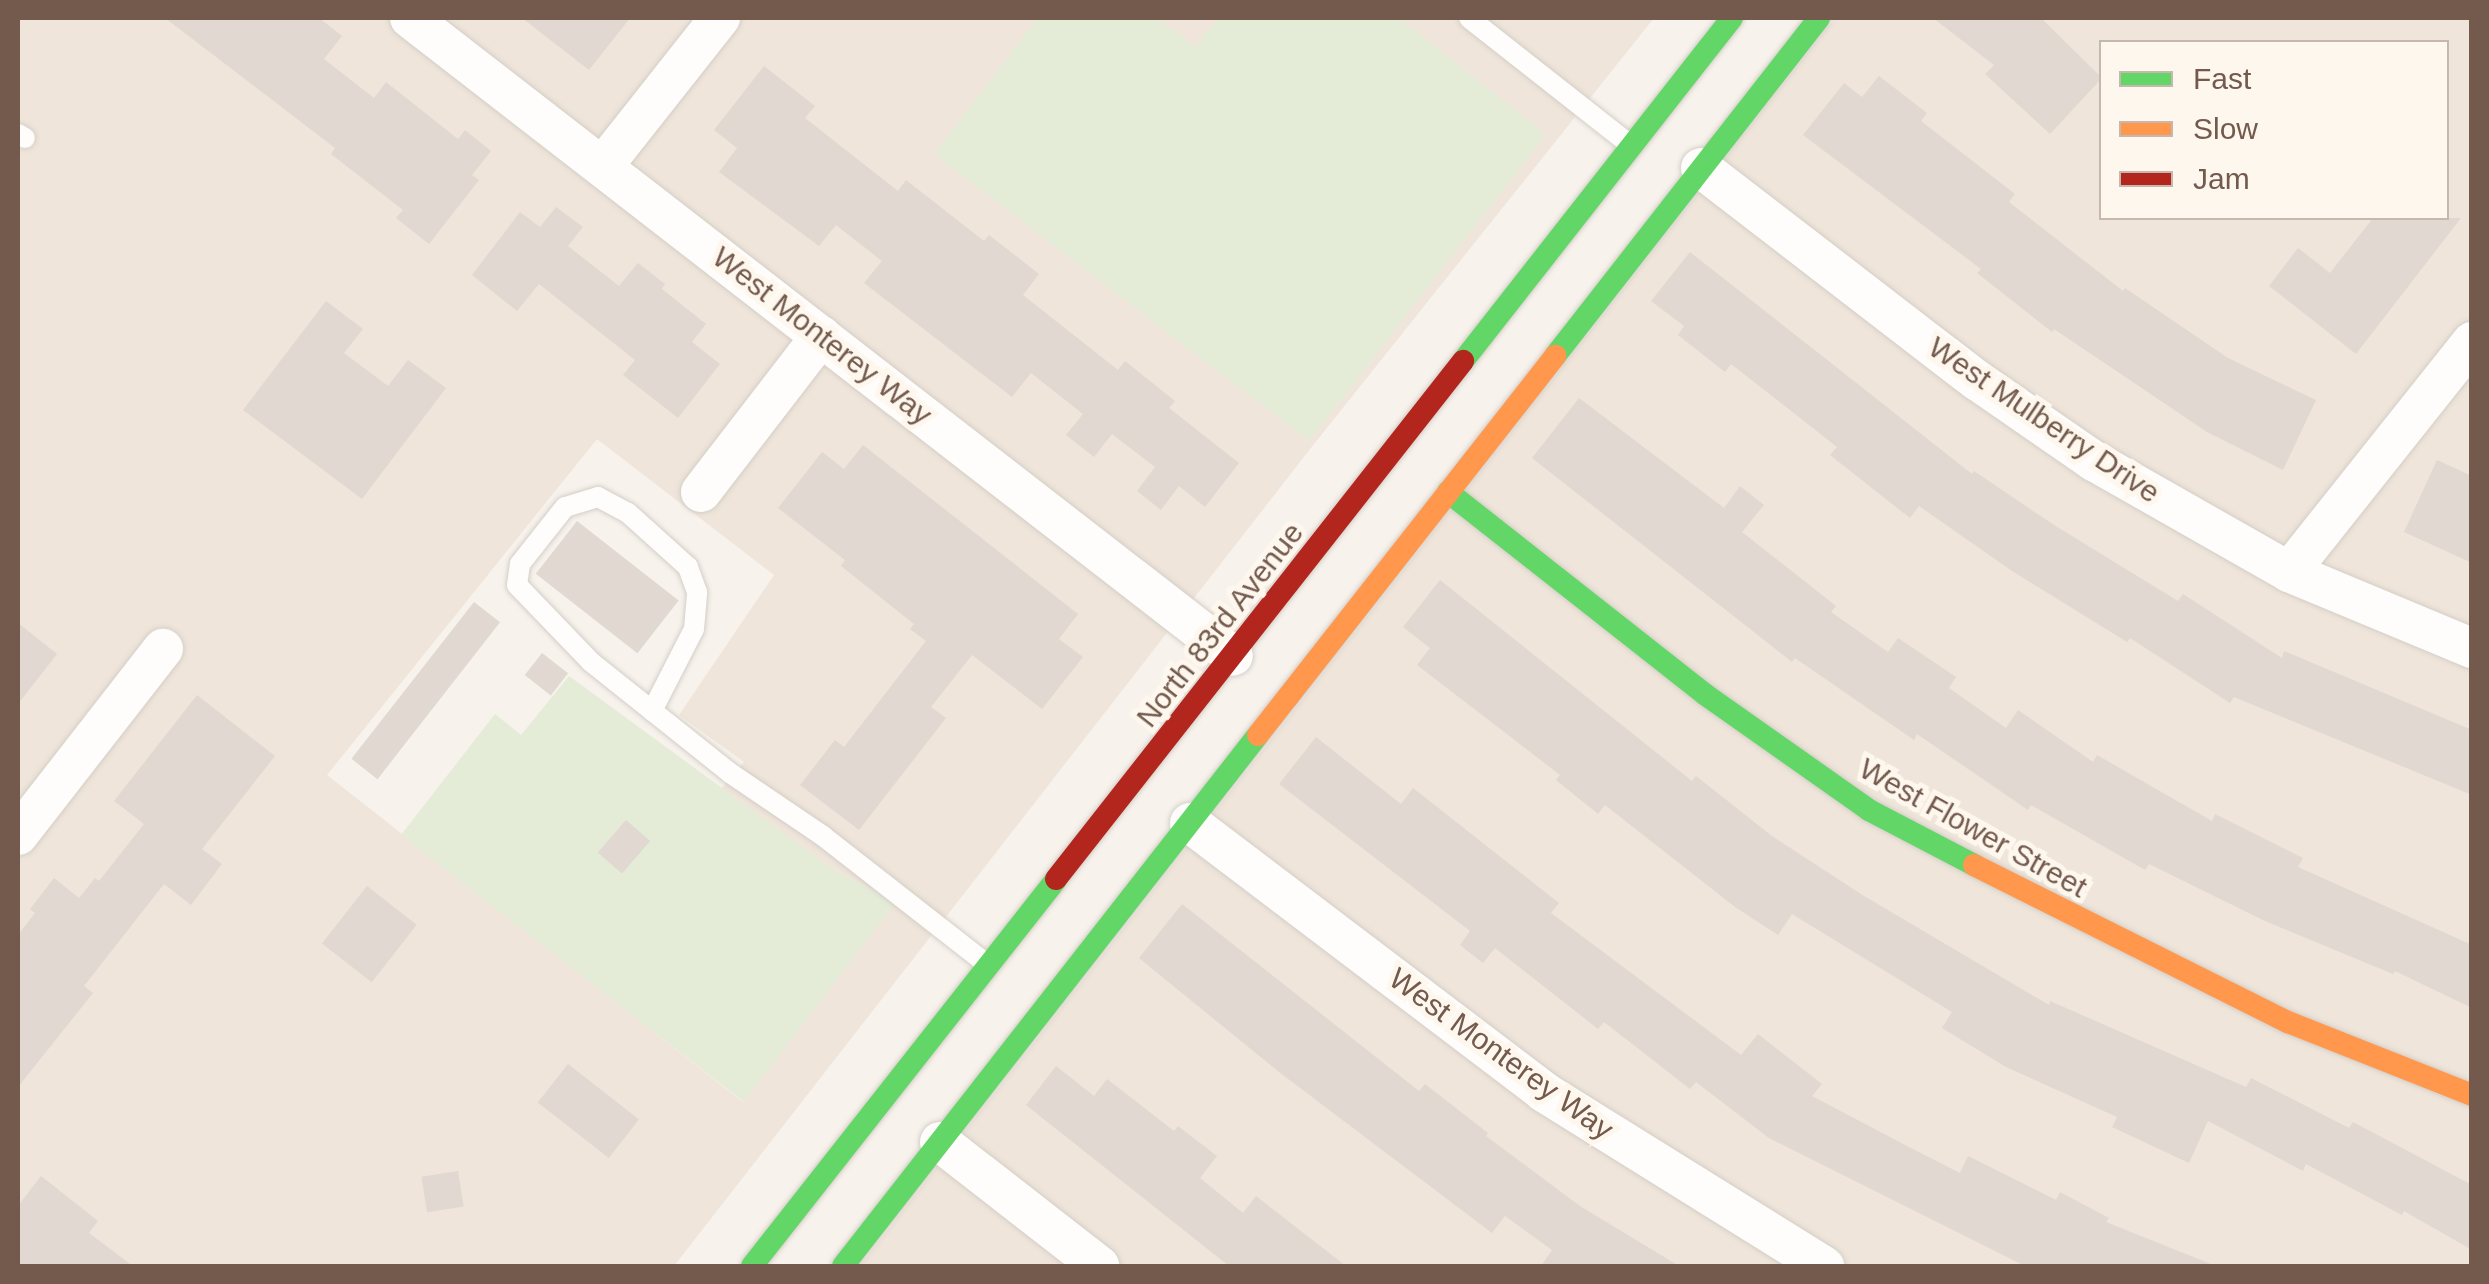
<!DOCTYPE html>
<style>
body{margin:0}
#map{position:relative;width:2489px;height:1284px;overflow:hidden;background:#f7f2ec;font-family:Arial,sans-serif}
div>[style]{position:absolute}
.residential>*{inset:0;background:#efe5da}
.green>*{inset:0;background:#e4ecd8}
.building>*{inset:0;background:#e0d8d1;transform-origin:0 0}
.roads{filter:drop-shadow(0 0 2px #d4cec7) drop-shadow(0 0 2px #d4cec7)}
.lane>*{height:20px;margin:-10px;padding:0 10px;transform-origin:10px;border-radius:10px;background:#fefdfc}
.street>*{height:40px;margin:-20px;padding:0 20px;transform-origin:20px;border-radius:20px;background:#fefdfc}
.fast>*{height:22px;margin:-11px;padding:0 11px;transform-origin:11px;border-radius:11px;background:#63d668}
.slow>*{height:22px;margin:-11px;padding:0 11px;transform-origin:11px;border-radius:11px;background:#ff974d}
.jam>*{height:22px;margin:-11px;padding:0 11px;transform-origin:11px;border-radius:11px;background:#b3261e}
span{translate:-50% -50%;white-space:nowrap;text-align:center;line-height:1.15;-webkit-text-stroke:10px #fef7ee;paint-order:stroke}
.street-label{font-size:30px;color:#735a4d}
.frame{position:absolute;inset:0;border:20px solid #735a4d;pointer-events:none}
.legend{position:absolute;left:2099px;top:40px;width:350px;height:180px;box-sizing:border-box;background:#fef7ee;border:2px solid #c6b8ae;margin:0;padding:12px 18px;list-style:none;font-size:30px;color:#735a4d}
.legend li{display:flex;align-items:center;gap:20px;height:50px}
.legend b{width:50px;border:2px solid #c6b8ae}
</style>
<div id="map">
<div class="residential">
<i style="clip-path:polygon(evenodd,18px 18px,1654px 18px,1314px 444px,674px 1266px,18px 1266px,18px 18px,597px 439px,774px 575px,679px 715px,744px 762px,721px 789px,834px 870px,895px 902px,743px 1102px,327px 775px,597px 439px)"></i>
<i style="clip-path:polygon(evenodd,1835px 18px,2471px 18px,2471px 1266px,860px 1266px,1835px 18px,2102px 42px,2446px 42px,2446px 218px,2102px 218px,2102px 42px)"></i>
</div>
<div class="green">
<i style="clip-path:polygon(1038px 18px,1157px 18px,1195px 47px,1219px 18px,1399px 18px,1546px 134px,1309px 441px,934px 154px)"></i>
<i style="clip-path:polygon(569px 676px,834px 870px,896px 902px,744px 1102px,401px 835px,495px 714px,521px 735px)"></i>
</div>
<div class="building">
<i style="clip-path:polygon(165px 18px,319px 18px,342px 36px,324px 59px,374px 98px,386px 82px,458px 139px,465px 130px,491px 151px,472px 175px,479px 180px,429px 244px,396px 218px,403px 210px,331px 154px,335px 148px)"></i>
<i style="clip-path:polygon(522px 18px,630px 18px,589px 70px)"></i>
<i style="clip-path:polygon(1933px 18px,2041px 18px,2102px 78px,2050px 134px,1985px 74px,1994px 65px)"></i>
<i style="clip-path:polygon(764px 66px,815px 106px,805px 118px,898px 191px,906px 180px,984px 241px,989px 235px,1039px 274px,1023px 295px,1118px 370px,1125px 361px,1175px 401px,1169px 408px,1239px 463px,1205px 507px,1179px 486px,1161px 510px,1137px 491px,1155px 467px,1112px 434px,1094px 457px,1066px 435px,1083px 414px,1031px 373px,1012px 397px,864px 283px,882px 261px,836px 225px,819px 246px,719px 172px,737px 148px,714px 130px)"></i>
<i style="clip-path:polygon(1879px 76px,1927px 113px,1921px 121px,2015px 194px,2009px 202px,2123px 291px,2125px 288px,2228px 358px,2316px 400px,2283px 470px,2207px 432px,2054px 329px,2052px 332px,1977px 273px,1981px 269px,1803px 135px,1844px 83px,1862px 97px)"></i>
<i style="clip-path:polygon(556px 207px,583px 227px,568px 246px,619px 286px,638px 263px,665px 284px,662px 289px,706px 324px,692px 342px,720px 364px,678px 418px,623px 375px,635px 360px,539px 284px,517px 311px,472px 275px,520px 212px,540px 227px)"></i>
<i style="clip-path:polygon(2373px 218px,2461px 218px,2356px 354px,2269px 286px,2298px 248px,2330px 273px)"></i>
<i style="clip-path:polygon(1690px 252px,1972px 474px,1974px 471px,2054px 525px,2178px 601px,2183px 594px,2282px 658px,2284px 651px,2472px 730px,2472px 795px,2234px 697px,2230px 703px,2130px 638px,2127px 642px,2012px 571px,1919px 506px,1910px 518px,1830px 455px,1837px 447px,1731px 364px,1725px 372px,1678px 335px,1684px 326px,1651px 301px)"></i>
<i style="clip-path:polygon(326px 301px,363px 329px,344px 353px,388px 386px,408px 360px,446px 388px,362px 499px,243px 410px)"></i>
<i style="clip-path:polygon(1579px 398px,1724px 508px,1740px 486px,1764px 505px,1742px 532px,1836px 606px,1831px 612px,1888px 652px,1898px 638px,1956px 677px,1949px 688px,2006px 728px,2018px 710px,2093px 762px,2097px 755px,2212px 821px,2215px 814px,2303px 858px,2298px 867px,2472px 945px,2472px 1008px,2395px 971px,2393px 974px,2265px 921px,2149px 864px,2145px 870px,2031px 805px,2028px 810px,1917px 734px,1914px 740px,1795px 658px,1792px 662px,1532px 458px)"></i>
<i style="clip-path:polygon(863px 445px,1078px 614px,1059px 639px,1083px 657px,1042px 709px,972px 655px,931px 707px,946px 718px,859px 830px,800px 785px,835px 740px,844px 747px,926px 641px,910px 629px,914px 624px,841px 566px,845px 560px,778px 508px,822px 452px,844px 469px)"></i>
<i style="clip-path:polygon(2437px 460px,2472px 476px,2472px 563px,2404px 532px)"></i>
<i style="left:577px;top:521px;width:129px;height:67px;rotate:38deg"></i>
<i style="clip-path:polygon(1440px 580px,1692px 781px,1696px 776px,1772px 836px,1864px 896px,2049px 1005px,2050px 1001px,2246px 1087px,2251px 1078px,2349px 1128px,2353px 1122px,2472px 1185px,2472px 1250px,2404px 1211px,2402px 1215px,2306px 1164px,2303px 1171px,2208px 1121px,2189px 1163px,2112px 1127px,2117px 1117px,2006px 1067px,1942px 1028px,1952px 1012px,1792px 914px,1778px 935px,1735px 907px,1605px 805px,1598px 814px,1556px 780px,1560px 775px,1417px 665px,1430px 648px,1403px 627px)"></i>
<i style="left:474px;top:602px;width:33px;height:199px;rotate:38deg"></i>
<i style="clip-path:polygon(18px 623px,57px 654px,18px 704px)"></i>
<i style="left:542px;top:653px;width:33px;height:28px;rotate:38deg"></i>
<i style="clip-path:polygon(197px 695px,275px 756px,202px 849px,222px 864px,191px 905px,164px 884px,84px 986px,93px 993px,18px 1087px,18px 935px,35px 913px,30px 909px,54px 878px,79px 898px,95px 878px,99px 881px,144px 824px,114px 801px)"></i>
<i style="clip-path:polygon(1316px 737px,1401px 804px,1413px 788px,1559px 903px,1551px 913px,1741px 1055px,1758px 1034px,1822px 1084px,1812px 1096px,1905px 1145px,1960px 1173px,1968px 1156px,2056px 1200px,2060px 1192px,2109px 1218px,2106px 1222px,2216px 1266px,2025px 1266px,1769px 1138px,1696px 1082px,1690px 1089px,1604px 1022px,1598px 1029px,1495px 948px,1483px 963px,1460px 945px,1470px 931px,1279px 784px)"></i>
<i style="left:626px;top:820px;width:32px;height:43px;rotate:41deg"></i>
<i style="left:367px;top:886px;width:63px;height:73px;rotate:38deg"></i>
<i style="clip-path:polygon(1182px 904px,1419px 1091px,1425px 1084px,1488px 1133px,1486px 1136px,1580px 1206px,1679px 1266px,1541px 1266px,1552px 1250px,1505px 1216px,1492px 1233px,1279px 1072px,1139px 958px)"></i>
<i style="left:568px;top:1064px;width:90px;height:49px;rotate:38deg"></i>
<i style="clip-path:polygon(1056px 1066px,1094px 1096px,1107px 1079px,1174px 1131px,1178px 1126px,1217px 1156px,1200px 1178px,1243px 1213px,1256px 1196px,1346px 1266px,1229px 1266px,1026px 1105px)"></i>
<i style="left:458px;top:1171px;width:36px;height:37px;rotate:81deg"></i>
<i style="clip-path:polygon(41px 1176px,98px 1221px,89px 1233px,133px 1266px,18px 1266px,18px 1206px)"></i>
</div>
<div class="roads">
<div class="lane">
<i style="left:1469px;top:18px;width:202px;rotate:38.2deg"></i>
<i style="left:18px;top:134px;width:8px;rotate:30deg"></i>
<i style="left:652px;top:711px;width:92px;rotate:-62.9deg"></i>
<i style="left:694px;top:629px;width:37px;rotate:-85deg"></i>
<i style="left:697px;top:592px;width:27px;rotate:-110deg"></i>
<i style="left:688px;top:567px;width:81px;rotate:-138deg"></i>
<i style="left:628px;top:513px;width:34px;rotate:-152deg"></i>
<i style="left:598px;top:497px;width:34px;rotate:163deg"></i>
<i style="left:565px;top:507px;width:73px;rotate:128.3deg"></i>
<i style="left:520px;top:564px;width:21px;rotate:98deg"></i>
<i style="left:517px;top:585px;width:107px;rotate:46.1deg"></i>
<i style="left:591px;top:662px;width:178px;rotate:38.6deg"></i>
<i style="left:730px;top:773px;width:112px;rotate:34.1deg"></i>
<i style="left:823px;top:836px;width:209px;rotate:38deg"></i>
</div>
<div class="street">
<i style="left:410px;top:18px;width:1041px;rotate:37.78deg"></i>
<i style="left:603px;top:166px;width:189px;rotate:-51.7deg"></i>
<i style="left:1701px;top:168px;width:349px;rotate:37.6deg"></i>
<i style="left:1978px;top:381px;width:141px;rotate:34.6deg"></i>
<i style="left:2094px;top:461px;width:224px;rotate:29.6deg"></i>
<i style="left:2289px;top:572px;width:198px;rotate:22.6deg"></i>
<i style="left:701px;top:492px;width:197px;rotate:-52.4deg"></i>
<i style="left:2289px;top:572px;width:294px;rotate:-51.5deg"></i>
<i style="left:1190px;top:823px;width:445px;rotate:37.2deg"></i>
<i style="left:1544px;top:1092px;width:330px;rotate:31.9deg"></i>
<i style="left:18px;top:835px;width:236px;rotate:-52.1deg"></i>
<i style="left:940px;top:1142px;width:202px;rotate:37.9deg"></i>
</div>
<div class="fast">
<i style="left:1555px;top:356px;width:429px;rotate:-52deg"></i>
<i style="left:1463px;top:361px;width:436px;rotate:-51.9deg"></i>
<i style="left:1448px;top:492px;width:328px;rotate:38.2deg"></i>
<i style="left:1706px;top:695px;width:199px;rotate:35.2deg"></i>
<i style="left:1869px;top:810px;width:119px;rotate:27.6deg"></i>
<i style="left:752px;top:1266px;width:492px;rotate:-51.8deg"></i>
<i style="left:843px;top:1266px;width:674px;rotate:-51.99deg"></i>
</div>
<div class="slow">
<i style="left:1258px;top:735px;width:482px;rotate:-51.9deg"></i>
<i style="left:1974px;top:865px;width:351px;rotate:26.6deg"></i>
<i style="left:2288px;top:1022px;width:198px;rotate:21.6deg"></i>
</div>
<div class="jam">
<i style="left:1056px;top:879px;width:659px;rotate:-51.84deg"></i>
</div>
</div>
<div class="street-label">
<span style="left:822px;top:336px;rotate:38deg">West Monterey Way</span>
<span style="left:2044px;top:420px;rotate:34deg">West Mulberry Drive</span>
<span style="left:1220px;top:625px;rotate:-52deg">North 83rd Avenue</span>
<span style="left:1973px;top:828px;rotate:29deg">West Flower Street</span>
<span style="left:1501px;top:1054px;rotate:36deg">West Monterey Way</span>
</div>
<div class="frame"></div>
<ul class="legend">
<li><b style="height:12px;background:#63d668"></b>Fast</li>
<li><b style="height:12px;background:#ff974d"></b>Slow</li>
<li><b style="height:12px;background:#b3261e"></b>Jam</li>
</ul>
</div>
